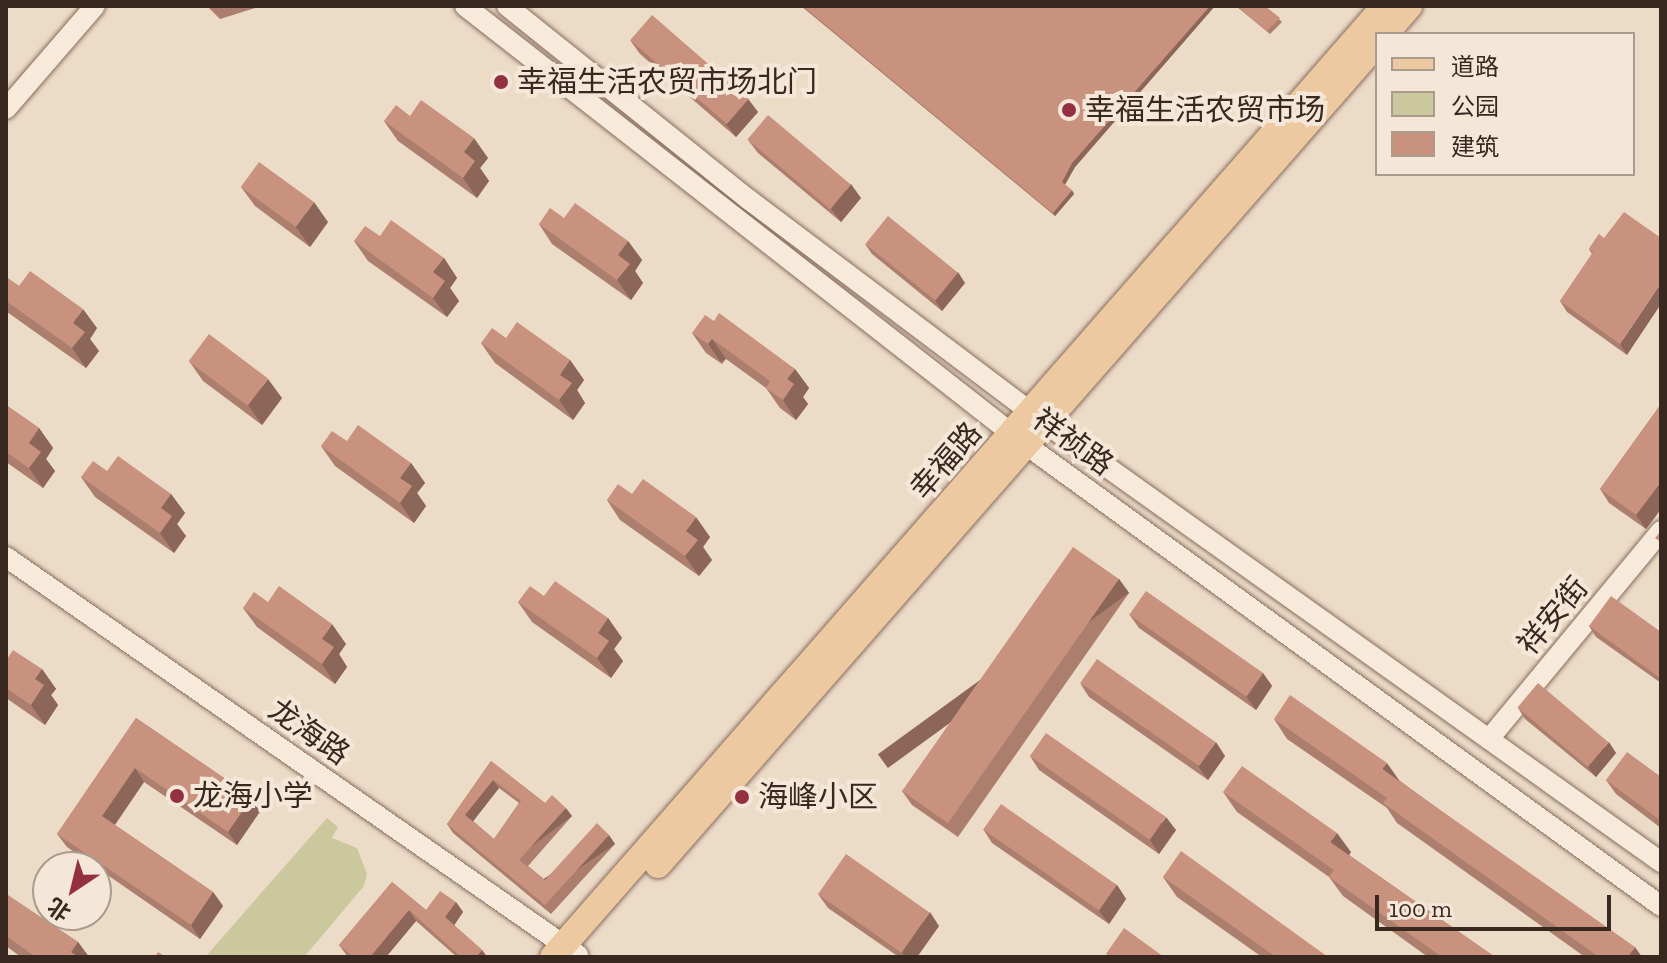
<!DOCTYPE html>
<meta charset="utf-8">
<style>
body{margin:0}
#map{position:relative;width:1667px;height:963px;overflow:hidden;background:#ecdbc7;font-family:"Zilla Slab","Noto Sans SC",serif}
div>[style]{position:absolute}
.green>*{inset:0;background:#cac89c}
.roads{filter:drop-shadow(0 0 2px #876d5e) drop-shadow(0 0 2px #876d5e)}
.minor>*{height:20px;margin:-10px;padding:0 10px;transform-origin:10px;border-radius:10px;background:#f7eada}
.major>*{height:26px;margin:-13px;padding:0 13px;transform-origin:13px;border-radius:13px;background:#edc9a2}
.wall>*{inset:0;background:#ac7e6d}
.shaded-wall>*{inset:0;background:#8c6659;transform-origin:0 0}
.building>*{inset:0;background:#c8927f;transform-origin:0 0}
.dots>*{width:22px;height:22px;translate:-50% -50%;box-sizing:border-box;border:4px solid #f4e7d7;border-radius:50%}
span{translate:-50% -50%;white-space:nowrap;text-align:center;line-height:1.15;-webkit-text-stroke:8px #f4e7d7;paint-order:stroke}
.poi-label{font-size:30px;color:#382820}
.left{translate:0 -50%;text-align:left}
.street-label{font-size:30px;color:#382820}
.frame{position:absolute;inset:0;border:8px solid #382820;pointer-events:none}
.legend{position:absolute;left:1375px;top:32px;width:260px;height:144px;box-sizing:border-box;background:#f4e7d7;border:2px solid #a99b8e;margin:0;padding:10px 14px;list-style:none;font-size:24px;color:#382820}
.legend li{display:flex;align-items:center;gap:16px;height:40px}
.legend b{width:40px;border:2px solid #a99b8e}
.north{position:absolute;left:32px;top:851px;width:80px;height:80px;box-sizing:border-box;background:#f4e7d7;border:2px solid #a99b8e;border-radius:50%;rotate:215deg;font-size:22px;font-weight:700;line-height:32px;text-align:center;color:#382820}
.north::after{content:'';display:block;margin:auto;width:28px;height:36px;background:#933141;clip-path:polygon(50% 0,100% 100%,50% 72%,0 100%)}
.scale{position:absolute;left:1375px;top:895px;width:236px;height:36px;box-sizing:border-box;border:4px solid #382820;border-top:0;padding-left:10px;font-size:24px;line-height:28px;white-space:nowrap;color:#382820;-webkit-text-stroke:6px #f4e7d7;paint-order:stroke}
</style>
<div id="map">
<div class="green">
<i style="clip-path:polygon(327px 818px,338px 827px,332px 838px,357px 848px,367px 874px,364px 886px,304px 957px,207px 955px)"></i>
</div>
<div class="roads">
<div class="minor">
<i style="left:465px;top:6px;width:716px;rotate:38.02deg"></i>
<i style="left:1029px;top:447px;width:781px;rotate:35.99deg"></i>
<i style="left:507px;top:6px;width:309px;rotate:38.7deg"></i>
<i style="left:748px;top:199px;width:376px;rotate:37deg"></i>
<i style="left:1048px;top:425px;width:753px;rotate:35.48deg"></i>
<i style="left:6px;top:109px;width:136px;rotate:-49.2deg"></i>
<i style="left:6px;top:557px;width:697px;rotate:34.83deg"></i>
<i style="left:1489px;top:739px;width:270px;rotate:-50.4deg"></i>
</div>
<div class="major">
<i style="left:1385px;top:34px;width:37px;rotate:-49deg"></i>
<i style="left:658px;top:865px;width:1092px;rotate:-48.82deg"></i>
<i style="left:553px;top:957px;width:1264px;rotate:-48.82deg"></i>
</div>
</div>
<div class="wall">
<i style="clip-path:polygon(207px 6px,262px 6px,220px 19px)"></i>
<i style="clip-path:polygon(801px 6px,1215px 6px,1075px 167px,1065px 185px,1074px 194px,1055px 216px)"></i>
<i style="clip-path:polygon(1236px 6px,1265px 6px,1282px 22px,1270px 34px)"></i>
<i style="clip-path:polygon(630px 40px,748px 99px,758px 112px,736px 137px,640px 54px)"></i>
<i style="clip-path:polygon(410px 116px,488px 158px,480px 168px,489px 181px,477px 198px,398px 141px,384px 121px)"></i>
<i style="clip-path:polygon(748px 140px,861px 198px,841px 222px,758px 153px)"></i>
<i style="clip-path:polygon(241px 187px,328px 222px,310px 247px,255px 206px)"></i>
<i style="clip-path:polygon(564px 218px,628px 241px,642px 260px,635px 271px,643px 283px,631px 300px,552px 244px,539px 224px)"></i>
<i style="clip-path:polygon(1599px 234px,1627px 355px,1567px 312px,1560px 301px,1592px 254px,1589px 249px)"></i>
<i style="clip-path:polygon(380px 236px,444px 258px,457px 278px,450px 288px,459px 301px,447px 317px,368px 261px,354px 241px)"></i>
<i style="clip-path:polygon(865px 244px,965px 283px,942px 311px,872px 254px)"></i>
<i style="clip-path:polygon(6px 277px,19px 286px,97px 328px,90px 339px,99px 351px,86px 368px,7px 312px,6px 310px)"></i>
<i style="clip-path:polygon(714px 321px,795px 369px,809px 388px,803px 397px,808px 404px,796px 420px,780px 408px,766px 388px,726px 359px,722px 364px,706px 353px,692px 333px)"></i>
<i style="clip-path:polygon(506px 338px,570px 360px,584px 380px,577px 390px,585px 403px,573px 420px,495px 363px,481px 343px)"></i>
<i style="clip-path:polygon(189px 361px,282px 398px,262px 425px,203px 381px)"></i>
<i style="clip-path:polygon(1661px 404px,1661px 509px,1646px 529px,1609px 503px,1600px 489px)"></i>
<i style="clip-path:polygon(6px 405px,39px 428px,53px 448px,46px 459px,55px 471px,43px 488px,6px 462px)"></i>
<i style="clip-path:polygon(321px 446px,411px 463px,425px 483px,417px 493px,426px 506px,414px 523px,335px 466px)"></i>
<i style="clip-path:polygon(107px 471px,171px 494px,185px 513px,177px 524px,186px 536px,174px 553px,95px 497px,81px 477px)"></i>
<i style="clip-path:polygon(632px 494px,710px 537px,703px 547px,712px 560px,699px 576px,620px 520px,607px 500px)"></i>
<i style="clip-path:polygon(1119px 579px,1129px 593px,958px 837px,912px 805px,902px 791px)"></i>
<i style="clip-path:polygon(544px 596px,608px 618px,622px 638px,614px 649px,623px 661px,611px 678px,532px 622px,518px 602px)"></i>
<i style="clip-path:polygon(268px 602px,346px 644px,339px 654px,347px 667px,335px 684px,257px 627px,243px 608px)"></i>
<i style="clip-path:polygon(1129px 614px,1263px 673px,1272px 686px,1256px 710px,1139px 628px)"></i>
<i style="clip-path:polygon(1589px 626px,1661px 632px,1661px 683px,1596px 637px)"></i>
<i style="clip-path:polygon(6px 658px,42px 669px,56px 689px,51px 695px,58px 705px,45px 725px,6px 698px)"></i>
<i style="clip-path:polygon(1080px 683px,1225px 756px,1208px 780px,1089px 697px)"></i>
<i style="clip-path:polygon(1518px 708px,1616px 753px,1596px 777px,1525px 719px)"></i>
<i style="clip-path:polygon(136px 718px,252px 797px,261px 810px,237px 845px,144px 782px,115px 825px,213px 892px,223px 906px,200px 939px,67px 847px,57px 834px)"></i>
<i style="clip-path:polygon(1274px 719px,1400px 781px,1642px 957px,1585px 957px,1397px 823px,1387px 808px,1287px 739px)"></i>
<i style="clip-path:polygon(1030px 756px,1176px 830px,1159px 854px,1039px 770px)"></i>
<i style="clip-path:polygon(evenodd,491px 761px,545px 803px,572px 816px,528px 866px,545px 880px,615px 844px,551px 914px,453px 833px,447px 824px,491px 761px,499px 788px,519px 803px,494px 839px,473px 821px,499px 788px)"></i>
<i style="clip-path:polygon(1661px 777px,1661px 828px,1616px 794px,1606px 780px)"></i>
<i style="clip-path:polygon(1223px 792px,1351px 852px,1349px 855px,1495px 957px,1428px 957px,1343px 896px,1329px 877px,1237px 812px)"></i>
<i style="clip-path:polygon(983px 829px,1117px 885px,1126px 899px,1109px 924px,992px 843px)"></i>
<i style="clip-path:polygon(1163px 877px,1328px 957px,1262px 957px,1177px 897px)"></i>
<i style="clip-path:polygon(392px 882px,426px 910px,456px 902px,463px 912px,454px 925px,482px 950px,487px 957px,457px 957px,416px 921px,386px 957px,348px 957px,339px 945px)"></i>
<i style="clip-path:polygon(6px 894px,78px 942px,89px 957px,21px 957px,6px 946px)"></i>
<i style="clip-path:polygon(818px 894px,939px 926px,917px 957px,899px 957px,828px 908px)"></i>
</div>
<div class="shaded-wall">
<i style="clip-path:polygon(1210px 6px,1215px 6px,1075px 167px,1064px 186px,1062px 182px,1072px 163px)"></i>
<i style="clip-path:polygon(748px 99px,758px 112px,736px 137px,726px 124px)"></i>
<i style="clip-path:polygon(474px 138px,488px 158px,480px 168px,489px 181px,477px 198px,463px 178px,464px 152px)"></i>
<i style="clip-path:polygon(851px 184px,861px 198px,841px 222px,831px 209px)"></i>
<i style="clip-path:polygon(1072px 190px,1074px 194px,1055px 216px,1053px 213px)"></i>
<i style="clip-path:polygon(314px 202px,328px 222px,310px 247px,296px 227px)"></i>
<i style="clip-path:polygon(628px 241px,642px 260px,635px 271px,643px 283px,631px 300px,617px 280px,618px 255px)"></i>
<i style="clip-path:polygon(444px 258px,457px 278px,450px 288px,459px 301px,447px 317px,433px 298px,433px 272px)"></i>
<i style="clip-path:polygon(958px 272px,965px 283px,942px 311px,935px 300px)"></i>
<i style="clip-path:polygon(1661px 283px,1661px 304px,1627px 355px,1620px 344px)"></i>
<i style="clip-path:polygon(83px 309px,97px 328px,90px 339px,99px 351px,86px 368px,72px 348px,73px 323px)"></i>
<i style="left:712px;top:339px;width:24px;height:6px;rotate:55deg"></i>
<i style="clip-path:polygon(570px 360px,584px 380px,577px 390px,585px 403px,573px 420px,559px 400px,560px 375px)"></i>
<i style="clip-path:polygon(795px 369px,809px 388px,803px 397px,808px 404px,796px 420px,783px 400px,787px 379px)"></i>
<i style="clip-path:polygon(268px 379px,282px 398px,262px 425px,248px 405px)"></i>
<i style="clip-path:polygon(39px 428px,53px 448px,46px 459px,55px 471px,43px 488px,29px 468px,29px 443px)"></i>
<i style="clip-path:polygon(411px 463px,425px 483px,417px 493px,426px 506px,414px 523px,400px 503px,400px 478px)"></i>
<i style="clip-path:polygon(1661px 482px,1661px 509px,1646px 529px,1636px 515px)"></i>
<i style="clip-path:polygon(171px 494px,185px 513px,177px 524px,186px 536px,174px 553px,160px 533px,161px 508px)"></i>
<i style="clip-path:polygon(696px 517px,710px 537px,703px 547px,712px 560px,699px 576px,685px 556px,686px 531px)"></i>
<i style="left:1119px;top:579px;width:17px;height:298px;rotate:54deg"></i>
<i style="clip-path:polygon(608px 618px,622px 638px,614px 649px,623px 661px,611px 678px,597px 658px,598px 633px)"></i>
<i style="clip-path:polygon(332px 624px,346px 644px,339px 654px,347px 667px,335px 684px,322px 664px,322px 639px)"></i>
<i style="clip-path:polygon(42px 669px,56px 689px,51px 695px,58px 705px,45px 725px,31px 705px,35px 679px)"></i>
<i style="clip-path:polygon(1263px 673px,1272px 686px,1256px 710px,1246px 696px)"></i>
<i style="clip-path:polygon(1216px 742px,1225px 756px,1208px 780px,1198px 766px)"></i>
<i style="clip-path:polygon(1609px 742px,1616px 753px,1596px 777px,1588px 767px)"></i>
<i style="clip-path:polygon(1387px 763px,1401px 783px,1382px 769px)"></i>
<i style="clip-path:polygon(135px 768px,144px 782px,111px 830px,102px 816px)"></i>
<i style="clip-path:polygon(493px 780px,499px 788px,471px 824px,465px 815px)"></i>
<i style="clip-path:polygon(252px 797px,261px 810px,237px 845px,228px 832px)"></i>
<i style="left:566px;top:808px;width:10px;height:70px;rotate:53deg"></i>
<i style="clip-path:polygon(1166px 817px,1176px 830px,1159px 854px,1150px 840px)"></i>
<i style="clip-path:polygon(1337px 833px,1351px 852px,1344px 862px,1330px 842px)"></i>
<i style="left:609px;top:835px;width:11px;height:95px;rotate:56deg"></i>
<i style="clip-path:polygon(1117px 885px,1126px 899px,1109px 924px,1099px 911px)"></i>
<i style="clip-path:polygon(213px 892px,223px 906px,200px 939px,191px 925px)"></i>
<i style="clip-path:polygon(456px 902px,463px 912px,453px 927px,445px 917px)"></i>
<i style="clip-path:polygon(409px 910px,416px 921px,386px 957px,370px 957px)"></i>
<i style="clip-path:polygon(930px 912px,939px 926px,917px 957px,905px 957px,902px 952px)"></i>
<i style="clip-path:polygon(78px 942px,89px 957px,75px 957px,71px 952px)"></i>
<i style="clip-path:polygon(1635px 947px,1642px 957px,1628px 957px)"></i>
<i style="clip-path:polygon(482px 950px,487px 957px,476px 957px)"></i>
</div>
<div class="building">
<i style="clip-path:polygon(803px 6px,1210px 6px,1072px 163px,1062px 182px,1072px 190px,1053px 213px)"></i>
<i style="clip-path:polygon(1237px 6px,1265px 6px,1280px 18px,1267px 31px)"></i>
<i style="left:652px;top:15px;width:128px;height:33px;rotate:41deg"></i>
<i style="clip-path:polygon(421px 100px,474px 138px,464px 152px,475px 161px,463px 178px,384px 121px,396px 105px,410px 116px)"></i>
<i style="left:768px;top:115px;width:108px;height:32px;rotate:40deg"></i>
<i style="left:259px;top:162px;width:68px;height:31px;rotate:36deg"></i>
<i style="clip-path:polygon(575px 203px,628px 241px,618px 255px,630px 264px,617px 280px,539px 224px,550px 208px,564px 218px)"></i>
<i style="clip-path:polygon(1624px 212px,1661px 238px,1661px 283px,1620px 344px,1560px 301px,1593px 252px,1589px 249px,1599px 234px,1604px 238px)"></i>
<i style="left:888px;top:216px;width:90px;height:36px;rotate:39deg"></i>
<i style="clip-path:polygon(391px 220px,444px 258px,433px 272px,445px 281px,433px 298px,354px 241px,365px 226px,380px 236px)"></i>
<i style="clip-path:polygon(30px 271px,83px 309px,73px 323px,85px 332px,72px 348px,6px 301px,6px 277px,19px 286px)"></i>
<i style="clip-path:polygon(719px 313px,795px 369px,787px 379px,794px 384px,783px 400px,766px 388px,770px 381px,712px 339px,708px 344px,692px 333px,705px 315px,714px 321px)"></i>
<i style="clip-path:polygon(517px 322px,570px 360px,560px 375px,572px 383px,559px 400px,481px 343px,492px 328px,506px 338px)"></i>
<i style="left:209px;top:334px;width:74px;height:34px;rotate:37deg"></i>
<i style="clip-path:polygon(1661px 404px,1661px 482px,1636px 515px,1600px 489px)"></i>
<i style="clip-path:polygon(6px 405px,39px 428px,29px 443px,41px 452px,29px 468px,6px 452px)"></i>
<i style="clip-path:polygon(358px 425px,411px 463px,400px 478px,412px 486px,400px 503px,321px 446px,332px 431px,347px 441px)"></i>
<i style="clip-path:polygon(118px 456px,171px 494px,161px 508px,172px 516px,160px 533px,81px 477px,93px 461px,107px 471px)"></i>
<i style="clip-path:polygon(643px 479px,696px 517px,686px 531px,698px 540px,685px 556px,607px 500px,618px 484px,632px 494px)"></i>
<i style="clip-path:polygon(1661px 531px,1661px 542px,1655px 538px)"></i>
<i style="left:1073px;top:547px;width:56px;height:298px;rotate:35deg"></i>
<i style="clip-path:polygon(555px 581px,608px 618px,598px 633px,609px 641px,597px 658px,518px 602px,530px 586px,544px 596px)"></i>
<i style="clip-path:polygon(279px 586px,332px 624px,322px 639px,334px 647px,322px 664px,243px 608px,254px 592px,268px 602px)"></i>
<i style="left:1146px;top:591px;width:143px;height:29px;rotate:35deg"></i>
<i style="clip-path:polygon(1611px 596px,1661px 632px,1660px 678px,1589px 626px)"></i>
<i style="clip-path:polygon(13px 650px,42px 669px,35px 679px,44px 685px,31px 705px,6px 688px,6px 658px,7px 659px)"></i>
<i style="left:1097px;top:659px;width:145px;height:29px;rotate:35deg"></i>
<i style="left:1538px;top:683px;width:92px;height:32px;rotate:40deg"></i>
<i style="clip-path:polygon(1290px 695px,1387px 763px,1382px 769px,1635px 947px,1628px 957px,1599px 957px,1383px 803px,1387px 798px,1274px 719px)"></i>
<i style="clip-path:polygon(136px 718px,252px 797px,228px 832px,135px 768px,102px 816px,213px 892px,191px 925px,57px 834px)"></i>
<i style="left:1046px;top:733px;width:146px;height:28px;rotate:35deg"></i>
<i style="clip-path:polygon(1627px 752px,1661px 777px,1661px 821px,1606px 780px)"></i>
<i style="clip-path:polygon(evenodd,491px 761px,545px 803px,552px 795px,566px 808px,519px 860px,545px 880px,597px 823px,609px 835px,545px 905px,447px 824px,491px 761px,493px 780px,521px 801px,494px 839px,465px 815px,493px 780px)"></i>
<i style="clip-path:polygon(1242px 766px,1337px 833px,1330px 842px,1495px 957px,1442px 957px,1329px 877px,1334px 870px,1223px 792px)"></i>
<i style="left:1001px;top:804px;width:141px;height:31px;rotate:35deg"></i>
<i style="clip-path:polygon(1181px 851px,1328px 957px,1276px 957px,1163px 877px)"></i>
<i style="left:846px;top:854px;width:102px;height:49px;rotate:35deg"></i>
<i style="clip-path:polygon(392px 882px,426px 910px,440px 891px,456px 902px,445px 917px,482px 950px,476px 957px,461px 957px,409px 910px,370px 957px,353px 957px,339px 945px)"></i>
<i style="clip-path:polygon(6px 894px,78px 942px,71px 952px,79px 957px,36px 957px,6px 936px)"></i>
<i style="clip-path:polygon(1124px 928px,1164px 957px,1111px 957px,1106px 954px)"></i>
<i style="clip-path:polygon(158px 952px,166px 957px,155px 957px)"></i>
</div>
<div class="dots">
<i style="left:501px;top:82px;background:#933141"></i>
<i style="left:1069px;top:110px;background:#933141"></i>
<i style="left:177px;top:796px;background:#933141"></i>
<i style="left:742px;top:797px;background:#933141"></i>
</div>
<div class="poi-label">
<span class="left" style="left:517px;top:82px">幸福生活农贸市场北门</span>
<span class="left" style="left:1085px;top:110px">幸福生活农贸市场</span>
<span class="left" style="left:193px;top:796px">龙海小学</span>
<span class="left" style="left:758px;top:797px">海峰小区</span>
</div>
<div class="street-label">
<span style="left:1073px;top:442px;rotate:36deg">祥祯路</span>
<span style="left:946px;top:461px;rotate:-49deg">幸福路</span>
<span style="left:1553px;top:616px;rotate:-50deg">祥安街</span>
<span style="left:309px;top:732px;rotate:35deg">龙海路</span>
</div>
<div class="frame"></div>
<ul class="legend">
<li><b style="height:10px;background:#edc9a2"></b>道路</li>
<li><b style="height:22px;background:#cac89c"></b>公园</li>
<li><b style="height:22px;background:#c8927f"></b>建筑</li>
</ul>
<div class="north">北</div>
<div class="scale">100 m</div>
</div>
